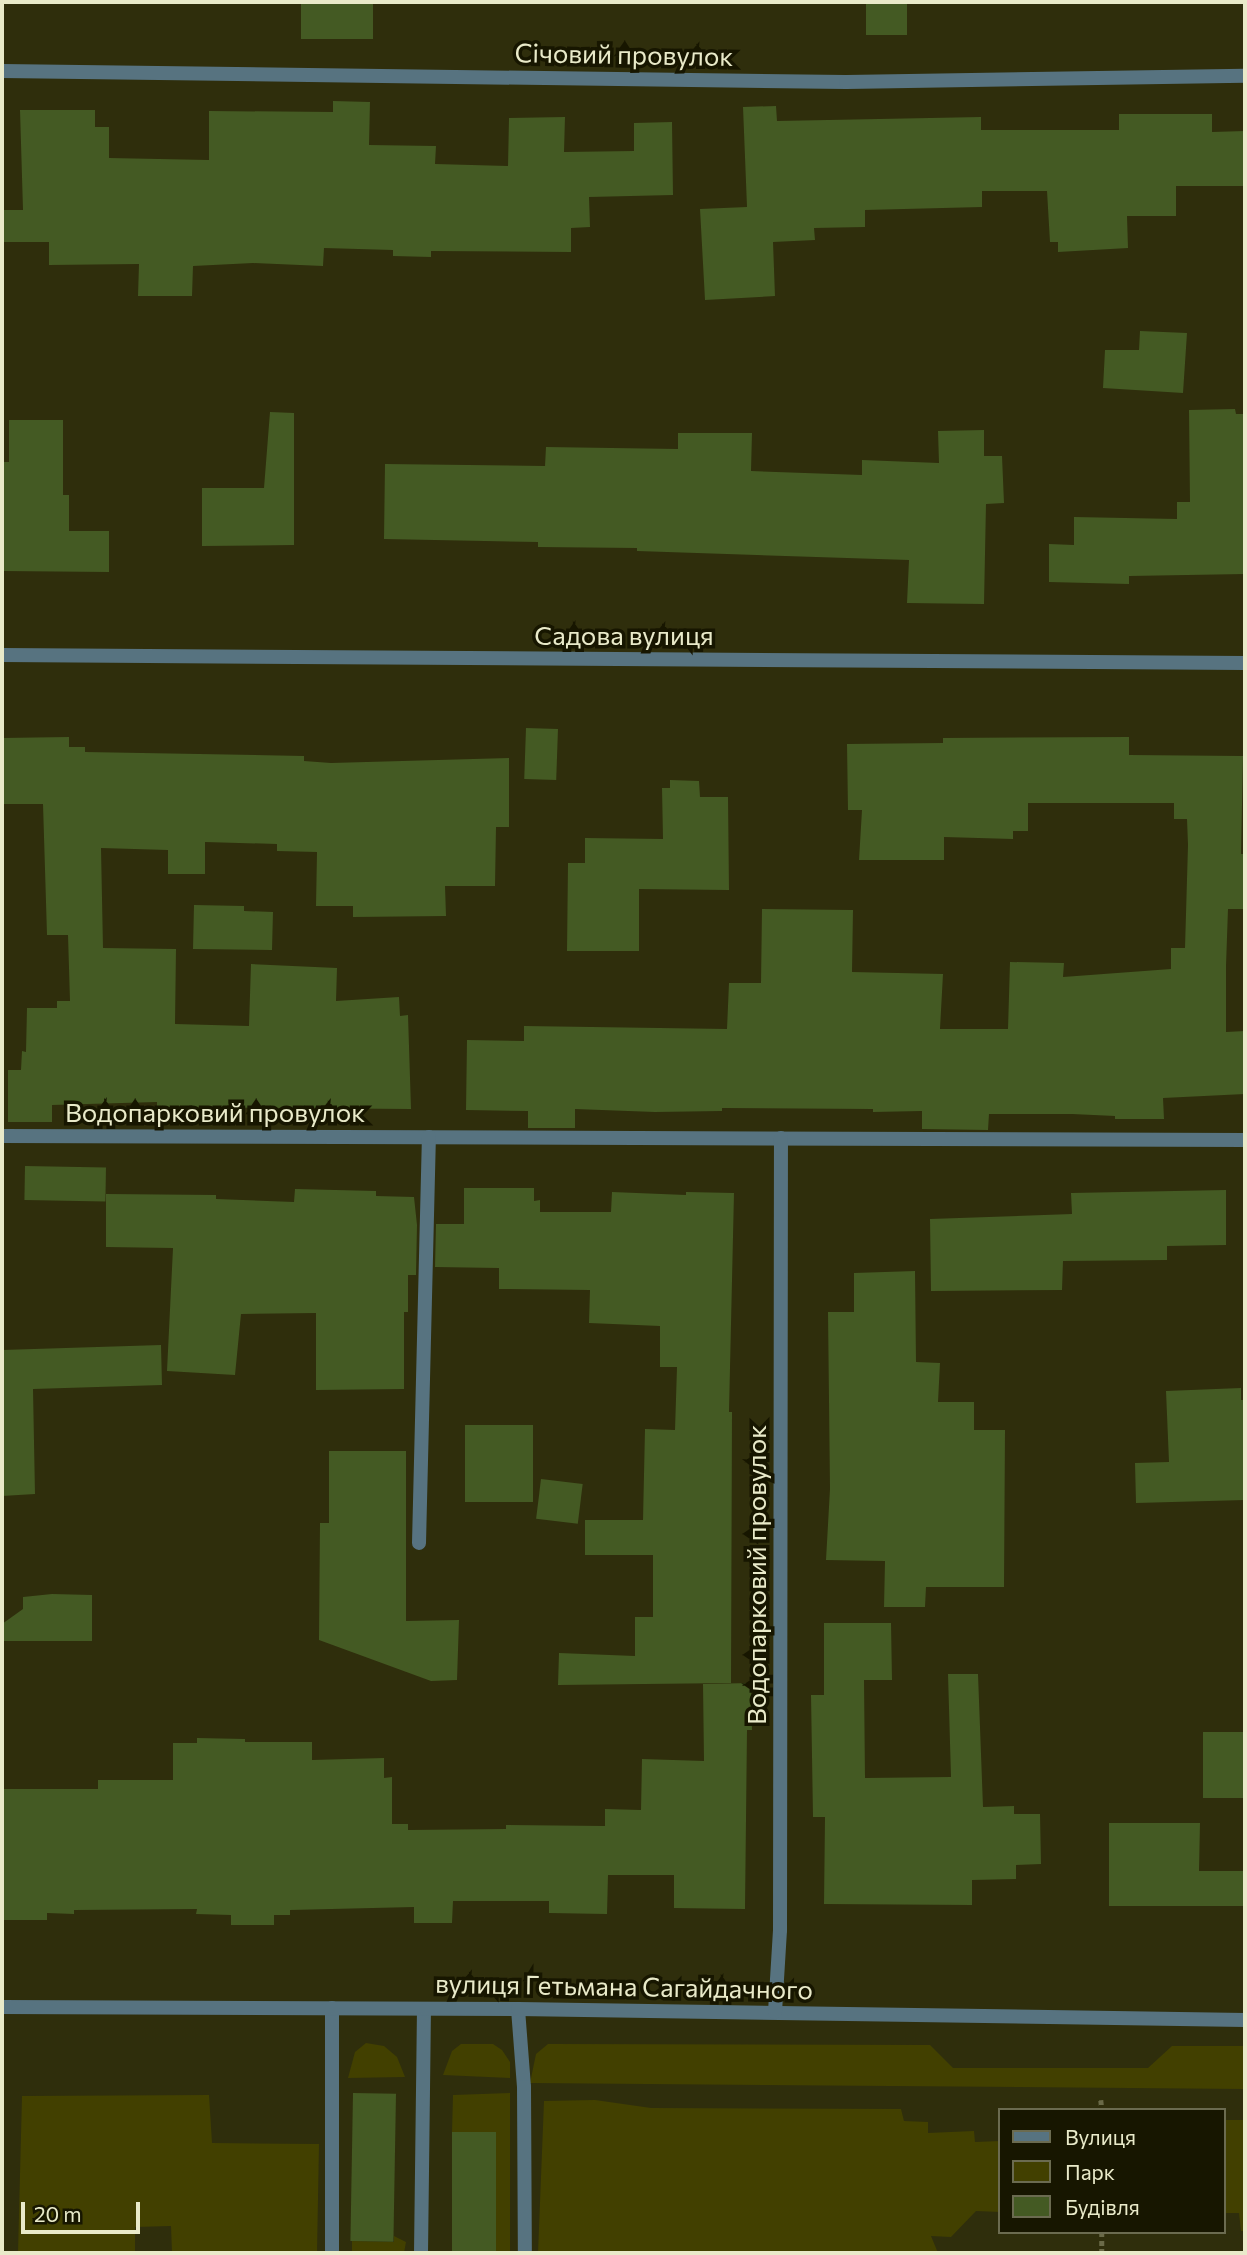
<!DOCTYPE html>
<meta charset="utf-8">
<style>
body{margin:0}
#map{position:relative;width:1247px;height:2255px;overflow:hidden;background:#2f2e0c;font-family:Commissioner,sans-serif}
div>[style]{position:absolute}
.green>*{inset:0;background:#424000}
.building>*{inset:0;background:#445a23;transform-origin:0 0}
.path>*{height:4.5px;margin-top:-2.25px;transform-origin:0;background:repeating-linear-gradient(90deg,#6a6a48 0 5px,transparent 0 8.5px)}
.lane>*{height:14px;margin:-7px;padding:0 7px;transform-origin:7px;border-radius:7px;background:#577380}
.street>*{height:14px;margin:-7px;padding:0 7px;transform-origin:7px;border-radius:7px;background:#577380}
span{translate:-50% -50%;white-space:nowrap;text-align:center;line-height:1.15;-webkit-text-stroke:7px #171600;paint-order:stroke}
.street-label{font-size:26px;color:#e9eac9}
.frame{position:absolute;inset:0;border:4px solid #e9eac9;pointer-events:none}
.legend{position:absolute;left:998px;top:2108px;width:228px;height:126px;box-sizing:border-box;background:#171600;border:2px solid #6b6b50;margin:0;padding:9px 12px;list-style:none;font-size:21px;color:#e9eac9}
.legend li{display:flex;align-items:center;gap:14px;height:35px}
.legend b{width:35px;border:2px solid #6b6b50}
.scale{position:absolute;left:21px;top:2202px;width:119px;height:32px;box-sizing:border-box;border:4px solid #e9eac9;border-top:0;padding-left:9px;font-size:21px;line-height:24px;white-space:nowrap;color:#e9eac9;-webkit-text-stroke:5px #171600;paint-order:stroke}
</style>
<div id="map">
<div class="green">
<i style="clip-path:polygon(366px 2043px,384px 2046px,397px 2057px,405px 2077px,348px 2078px,355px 2052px)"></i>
<i style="clip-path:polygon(461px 2044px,493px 2044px,502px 2050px,510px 2062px,510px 2078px,443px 2075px,452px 2051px)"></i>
<i style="clip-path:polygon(548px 2044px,930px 2045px,953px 2068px,1148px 2068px,1172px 2046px,1245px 2046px,1245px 2089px,530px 2083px,536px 2054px)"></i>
<i style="clip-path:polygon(510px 2093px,510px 2253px,496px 2253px,496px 2132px,452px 2132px,453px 2095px)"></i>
<i style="clip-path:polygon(209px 2095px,212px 2143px,319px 2144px,317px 2253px,172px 2253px,171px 2226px,135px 2227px,135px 2252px,18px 2253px,22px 2096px)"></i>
<i style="clip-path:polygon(595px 2100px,651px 2108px,901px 2109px,904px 2121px,928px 2122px,928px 2133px,974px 2131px,975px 2142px,1000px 2141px,1000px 2212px,976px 2211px,951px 2237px,931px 2236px,938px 2253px,538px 2253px,544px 2101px)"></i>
<i style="clip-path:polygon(1224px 2120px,1245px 2120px,1245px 2231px,1241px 2231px,1239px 2213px,1224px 2213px)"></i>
<i style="clip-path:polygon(394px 2236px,406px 2242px,404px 2253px,352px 2253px,352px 2241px,394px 2242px)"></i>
</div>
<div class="building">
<i style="left:301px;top:2px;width:72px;height:37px"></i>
<i style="left:866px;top:2px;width:41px;height:33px"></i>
<i style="clip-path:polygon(333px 101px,370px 102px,369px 145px,436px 146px,435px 164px,508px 166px,509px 118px,565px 117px,564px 152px,634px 151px,634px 123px,672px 122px,673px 195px,589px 197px,590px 227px,571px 228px,571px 252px,431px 251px,431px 257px,393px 256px,393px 250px,324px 248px,323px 266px,253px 263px,193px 266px,192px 296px,138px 296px,139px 264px,49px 265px,49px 242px,2px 242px,2px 210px,23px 210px,20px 110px,95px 110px,95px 127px,109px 127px,109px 158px,209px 160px,209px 111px,333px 112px)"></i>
<i style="clip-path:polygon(776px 106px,777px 121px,981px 117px,981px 130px,1119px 130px,1119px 114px,1212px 114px,1212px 132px,1245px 131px,1245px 186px,1176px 186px,1176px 216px,1127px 216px,1128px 248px,1058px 252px,1058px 242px,1050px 242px,1047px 191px,982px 191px,982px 207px,865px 210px,865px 227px,814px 228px,815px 240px,773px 242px,775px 296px,705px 300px,700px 209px,747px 207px,743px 107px)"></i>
<i style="clip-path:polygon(1140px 331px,1187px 333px,1183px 393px,1103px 388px,1105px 350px,1139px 350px)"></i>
<i style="clip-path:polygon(1235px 409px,1236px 414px,1245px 414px,1245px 574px,1129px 576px,1129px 584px,1049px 582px,1049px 544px,1074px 545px,1074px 517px,1177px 519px,1177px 502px,1190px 502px,1189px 410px)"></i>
<i style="clip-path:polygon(270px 412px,294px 413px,294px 545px,202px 546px,202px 488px,264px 488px)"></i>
<i style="clip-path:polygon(9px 420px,63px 420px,63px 495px,69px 495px,69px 531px,109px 531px,109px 572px,2px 571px,2px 462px,9px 462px)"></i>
<i style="clip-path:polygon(984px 430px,984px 456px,1002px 456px,1004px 503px,986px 504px,984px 604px,907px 603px,909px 560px,637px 551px,637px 548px,538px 547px,538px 542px,384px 539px,385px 464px,545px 466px,546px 447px,678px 449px,678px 433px,752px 433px,751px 471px,862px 475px,862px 460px,939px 463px,938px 431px)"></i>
<i style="left:526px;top:728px;width:32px;height:51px;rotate:2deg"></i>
<i style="clip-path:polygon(69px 737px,69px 747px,85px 747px,85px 752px,304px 756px,304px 761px,331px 763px,509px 758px,509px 827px,496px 827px,495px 886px,445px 886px,446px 916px,353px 917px,353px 906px,316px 906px,317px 852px,277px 851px,277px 844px,205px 842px,205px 874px,168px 874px,168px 850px,101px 848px,103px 948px,176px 949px,175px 1024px,249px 1026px,251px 964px,337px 968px,336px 1001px,399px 997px,400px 1016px,408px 1015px,411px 1109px,157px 1107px,157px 1102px,52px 1105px,52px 1122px,8px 1122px,8px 1070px,21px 1070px,22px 1051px,26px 1052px,27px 1008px,57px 1008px,57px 1001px,70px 1001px,68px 935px,47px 935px,43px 804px,2px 804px,2px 738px)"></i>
<i style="clip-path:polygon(1129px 737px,1129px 755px,1243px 756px,1241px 854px,1245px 854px,1245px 909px,1228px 909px,1226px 966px,1226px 1032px,1245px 1031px,1245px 1094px,1163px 1098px,1164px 1119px,1115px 1119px,1115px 1116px,1072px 1114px,989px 1114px,988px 1130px,922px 1129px,922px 1111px,873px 1112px,873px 1109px,722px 1108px,722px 1111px,655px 1112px,575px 1109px,575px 1128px,528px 1128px,528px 1111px,466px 1110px,467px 1040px,524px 1041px,524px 1026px,727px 1029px,729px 983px,761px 983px,762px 909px,853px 910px,852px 972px,943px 974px,940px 1029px,1008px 1029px,1010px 962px,1064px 963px,1063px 977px,1171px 969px,1171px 948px,1185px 948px,1188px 845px,1187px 819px,1174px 819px,1174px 803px,1028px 803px,1028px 831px,1013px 831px,1013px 839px,944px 837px,944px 860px,859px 860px,862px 810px,848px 810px,847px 744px,943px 743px,943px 738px)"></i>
<i style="clip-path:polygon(670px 780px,699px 781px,700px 797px,728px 797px,729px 890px,639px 889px,639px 951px,567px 951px,568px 863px,585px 863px,585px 838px,663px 839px,662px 788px,670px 788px)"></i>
<i style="clip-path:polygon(194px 905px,244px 906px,244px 911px,273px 912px,272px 950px,193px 949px)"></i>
<i style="left:25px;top:1166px;width:81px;height:34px;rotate:1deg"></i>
<i style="clip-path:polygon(464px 1188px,534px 1188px,534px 1201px,540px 1200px,540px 1212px,611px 1212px,612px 1192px,686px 1195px,686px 1192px,734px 1193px,729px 1412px,732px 1412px,731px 1683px,558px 1685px,559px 1653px,635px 1656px,635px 1617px,653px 1617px,653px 1555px,585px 1555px,585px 1520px,643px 1520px,645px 1429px,675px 1430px,677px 1367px,660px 1367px,660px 1326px,589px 1323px,590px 1290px,499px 1289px,499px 1268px,435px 1267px,436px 1224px,464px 1224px)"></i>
<i style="clip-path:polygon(295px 1189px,376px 1191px,376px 1196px,414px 1197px,417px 1225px,416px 1275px,408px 1275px,408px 1312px,404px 1312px,404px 1389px,316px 1390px,316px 1313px,241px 1314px,235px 1375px,167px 1371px,173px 1248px,106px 1247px,106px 1194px,216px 1195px,216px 1199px,294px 1202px)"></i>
<i style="clip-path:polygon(1226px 1190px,1226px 1245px,1167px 1246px,1167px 1260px,1063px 1261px,1062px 1290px,931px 1291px,930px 1219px,1072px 1214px,1071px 1193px)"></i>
<i style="clip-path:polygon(915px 1271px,916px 1362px,940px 1363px,938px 1402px,974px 1402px,974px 1430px,1005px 1430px,1004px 1587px,926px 1587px,925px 1607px,884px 1607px,885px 1561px,826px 1560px,830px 1489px,828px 1312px,854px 1312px,854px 1273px)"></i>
<i style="clip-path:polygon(161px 1345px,162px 1385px,33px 1389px,35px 1494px,2px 1496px,2px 1350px)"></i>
<i style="clip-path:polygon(1241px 1388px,1241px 1400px,1245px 1400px,1245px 1500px,1136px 1503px,1135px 1463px,1169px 1462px,1166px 1391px)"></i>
<i style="left:533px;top:1425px;width:77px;height:68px;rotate:90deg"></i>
<i style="clip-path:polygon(329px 1451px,406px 1451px,406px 1621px,459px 1620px,457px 1680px,431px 1681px,319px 1640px,320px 1523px,329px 1523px)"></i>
<i style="left:541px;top:1479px;width:42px;height:40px;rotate:7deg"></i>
<i style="clip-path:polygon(52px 1594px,92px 1595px,92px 1641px,2px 1641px,2px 1624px,23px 1609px,23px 1597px)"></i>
<i style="clip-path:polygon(824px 1623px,891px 1623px,892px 1680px,864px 1680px,865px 1778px,951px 1777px,948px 1674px,978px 1674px,983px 1807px,1014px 1806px,1014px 1814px,1040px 1814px,1041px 1864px,1016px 1865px,1016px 1879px,972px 1880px,972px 1905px,824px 1904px,825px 1817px,813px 1817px,811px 1695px,824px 1695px)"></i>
<i style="clip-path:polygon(751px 1683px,752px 1730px,747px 1730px,745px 1909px,674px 1908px,674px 1875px,608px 1875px,607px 1914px,549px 1913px,549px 1901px,453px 1901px,452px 1923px,414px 1923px,414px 1907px,290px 1910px,290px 1915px,274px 1915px,274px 1925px,231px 1925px,231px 1915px,196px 1914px,197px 1909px,74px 1910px,74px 1914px,47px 1913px,47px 1920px,2px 1920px,2px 1789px,98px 1789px,98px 1780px,173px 1780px,173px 1743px,197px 1743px,197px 1738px,245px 1739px,245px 1742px,312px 1742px,312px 1760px,384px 1758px,384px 1778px,392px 1777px,392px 1824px,408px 1824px,408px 1830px,506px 1829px,506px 1825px,605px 1826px,605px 1809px,641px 1810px,642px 1759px,704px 1761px,703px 1684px)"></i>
<i style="left:1203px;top:1732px;width:42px;height:66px"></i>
<i style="clip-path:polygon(1109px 1823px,1200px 1823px,1199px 1871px,1245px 1871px,1245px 1906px,1109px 1906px)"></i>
<i style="left:353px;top:2093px;width:43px;height:148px;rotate:1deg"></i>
<i style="left:452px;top:2132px;width:44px;height:121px"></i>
</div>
<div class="path">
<i style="left:1101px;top:2100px;width:10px;rotate:84deg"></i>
<i style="left:1102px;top:2232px;width:21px;rotate:90deg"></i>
</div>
<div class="lane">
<i style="left:518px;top:2009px;width:78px;rotate:85.6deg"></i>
<i style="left:524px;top:2087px;width:166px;rotate:89.7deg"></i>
<i style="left:332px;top:2253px;width:245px;rotate:-90deg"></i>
<i style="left:421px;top:2253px;width:244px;rotate:-89.3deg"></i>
</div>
<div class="street">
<i style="left:2px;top:71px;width:844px;rotate:0.75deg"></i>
<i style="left:846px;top:82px;width:399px;rotate:-0.9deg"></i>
<i style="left:2px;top:655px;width:1243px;rotate:0.37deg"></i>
<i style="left:2px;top:1136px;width:1243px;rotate:0.18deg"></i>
<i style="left:419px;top:1543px;width:406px;rotate:-88.6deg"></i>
<i style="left:2px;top:2007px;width:516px;rotate:0.22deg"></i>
<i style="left:518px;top:2009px;width:727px;rotate:0.87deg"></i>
<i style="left:775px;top:2012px;width:82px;rotate:-86.5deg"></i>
<i style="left:780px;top:1930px;width:792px;rotate:-89.93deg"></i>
</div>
<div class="street-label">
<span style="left:624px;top:54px;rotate:1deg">Січовий провулок</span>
<span style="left:624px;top:635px">Садова вулиця</span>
<span style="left:215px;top:1112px">Водопарковий провулок</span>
<span style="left:756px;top:1575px;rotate:-90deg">Водопарковий провулок</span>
<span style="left:624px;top:1986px;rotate:1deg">вулиця Гетьмана Сагайдачного</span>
</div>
<div class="frame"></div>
<ul class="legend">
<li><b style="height:9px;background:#577380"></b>Вулиця</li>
<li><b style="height:19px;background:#424000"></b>Парк</li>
<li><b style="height:19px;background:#445a23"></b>Будівля</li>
</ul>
<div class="scale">20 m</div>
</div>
